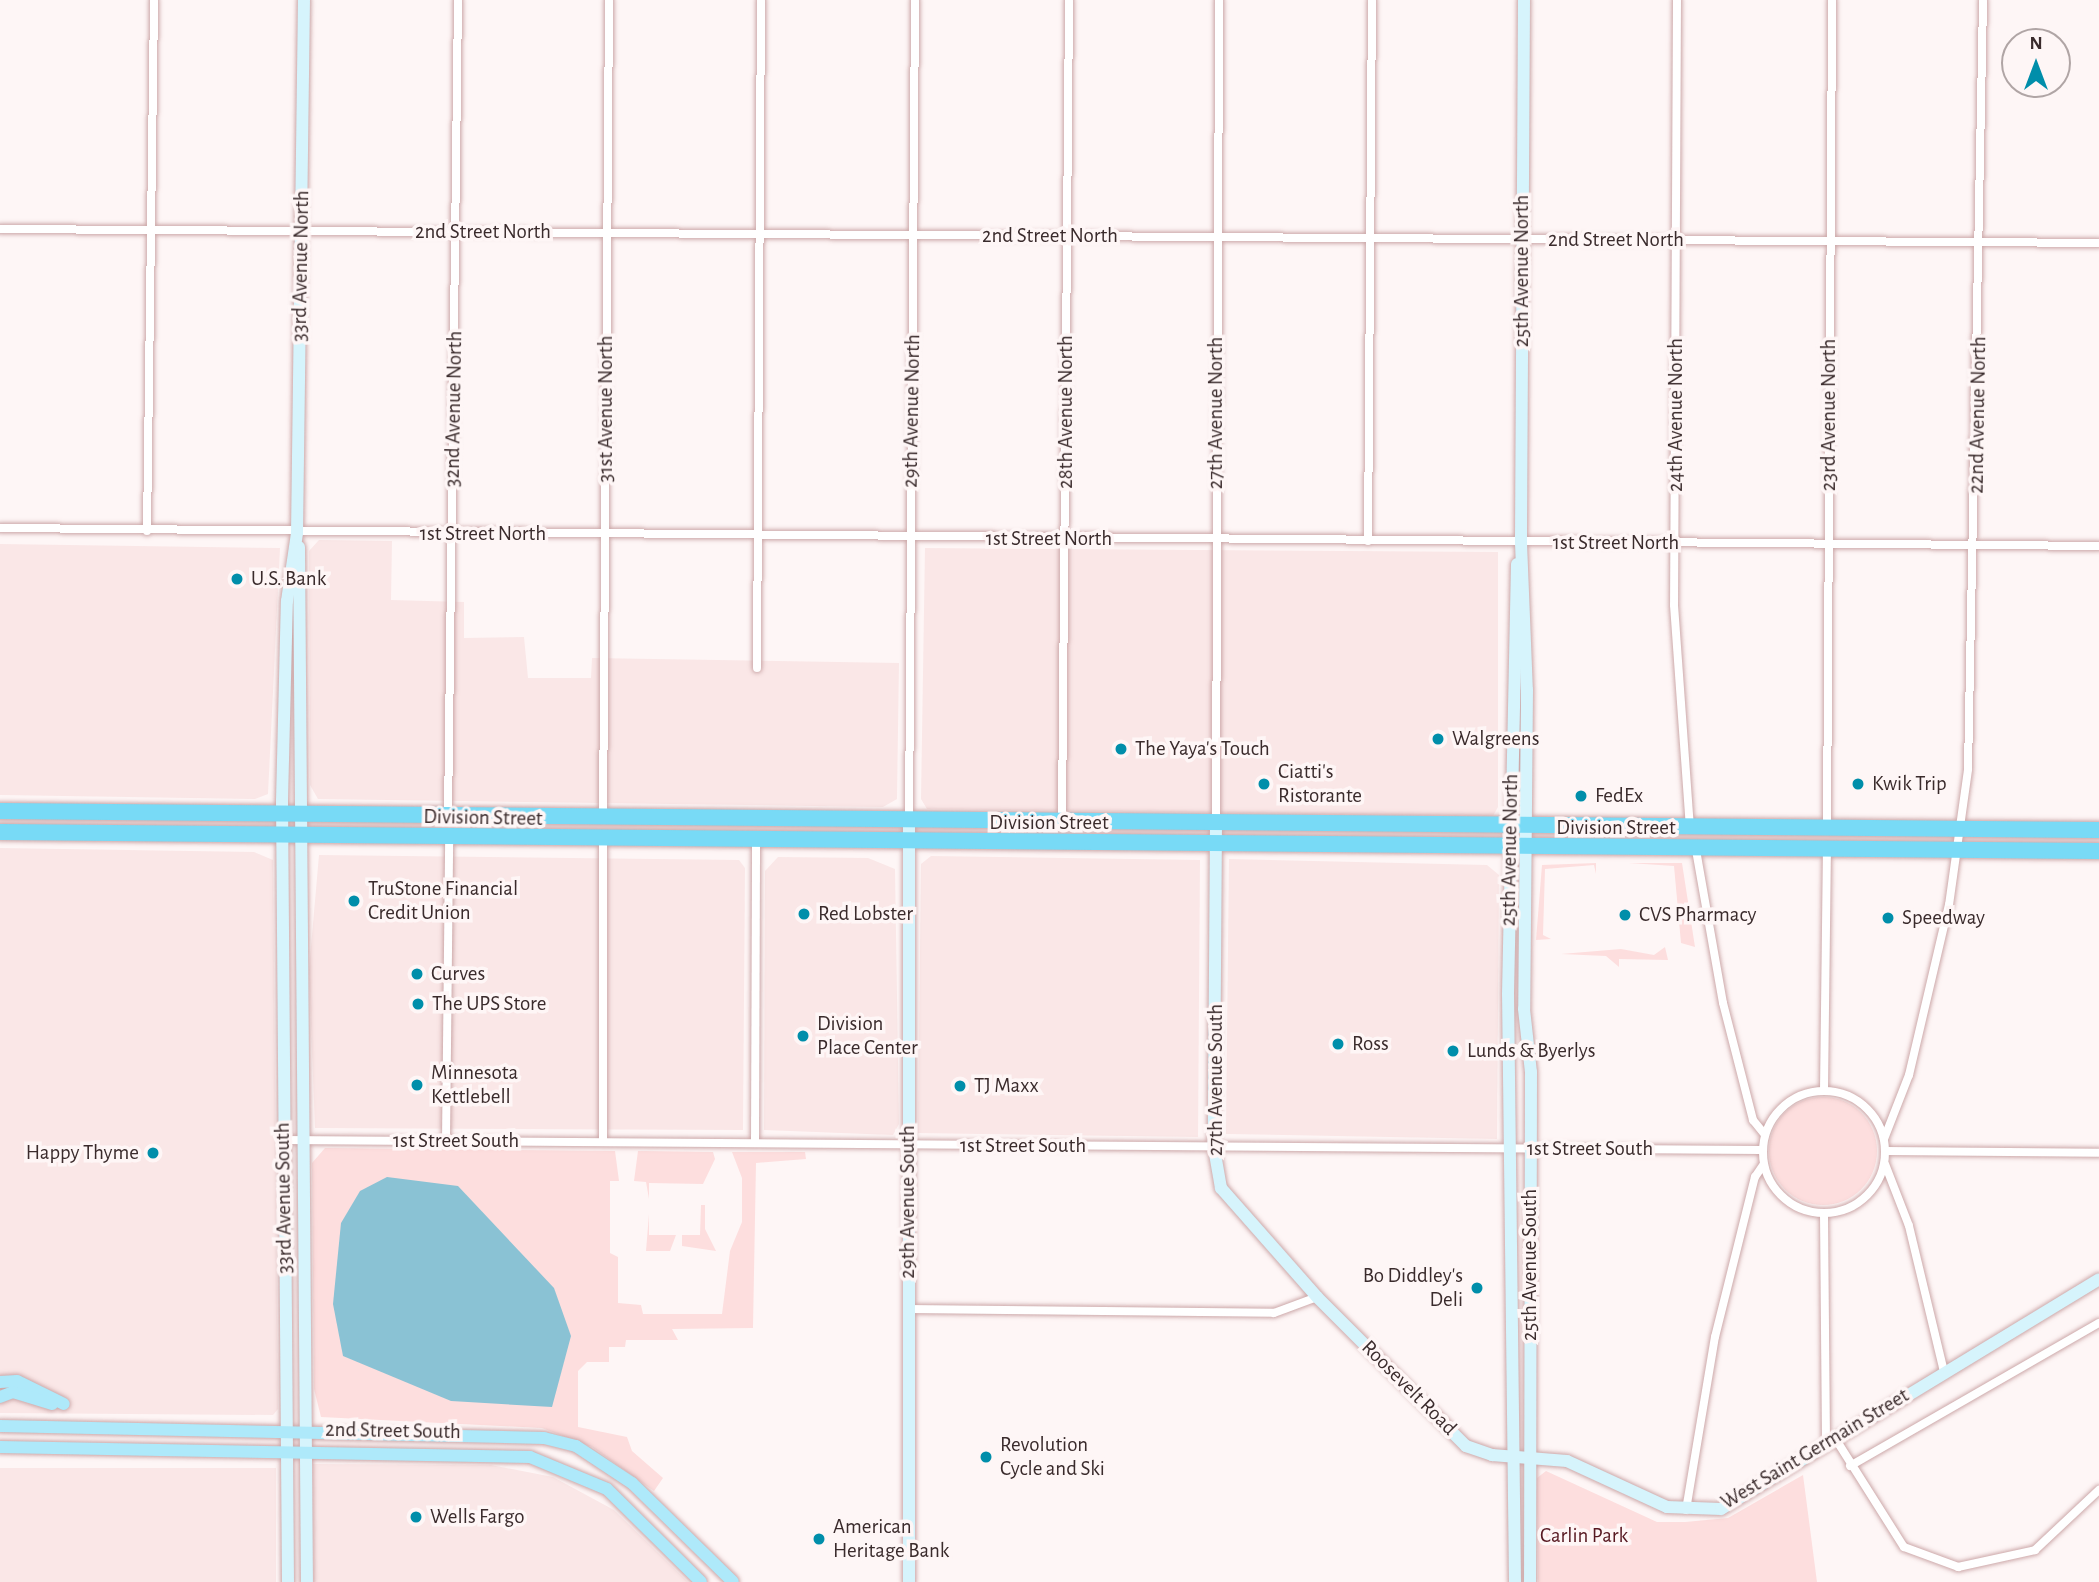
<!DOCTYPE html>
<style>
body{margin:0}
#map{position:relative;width:2099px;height:1582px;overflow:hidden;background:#fef6f6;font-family:"Alegreya Sans",sans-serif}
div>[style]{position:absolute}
.built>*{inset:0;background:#fae7e7;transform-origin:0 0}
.green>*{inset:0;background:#fddede}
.round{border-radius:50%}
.water>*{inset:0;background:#8ac2d4}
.roads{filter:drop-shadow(0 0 2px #cca8a9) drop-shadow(0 0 2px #cca8a9)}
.street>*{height:8px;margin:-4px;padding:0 4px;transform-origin:4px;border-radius:4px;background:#fff}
.street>.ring{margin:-4px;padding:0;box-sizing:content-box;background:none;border:8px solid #fff;border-radius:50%}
.secondary>*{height:12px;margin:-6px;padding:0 6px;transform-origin:6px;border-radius:6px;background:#d6f4fc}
.primary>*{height:12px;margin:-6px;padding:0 6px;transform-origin:6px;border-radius:6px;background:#aee9fa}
.highway>*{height:16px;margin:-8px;padding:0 8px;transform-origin:8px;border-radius:8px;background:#78daf6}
.dots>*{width:19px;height:19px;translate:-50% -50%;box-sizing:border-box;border:4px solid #fef6f6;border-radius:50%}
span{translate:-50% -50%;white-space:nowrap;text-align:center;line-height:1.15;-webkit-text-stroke:7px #fef6f6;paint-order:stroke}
.street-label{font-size:21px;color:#3a2b2c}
.poi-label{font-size:21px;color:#3a2b2c}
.left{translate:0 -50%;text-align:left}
.right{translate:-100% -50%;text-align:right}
.park-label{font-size:21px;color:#571821}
.north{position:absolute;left:2001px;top:28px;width:70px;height:70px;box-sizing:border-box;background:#fef6f6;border:2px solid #b0a5a5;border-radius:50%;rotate:0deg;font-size:19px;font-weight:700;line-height:28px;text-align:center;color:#3a2b2c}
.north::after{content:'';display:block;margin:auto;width:24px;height:32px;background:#008eaa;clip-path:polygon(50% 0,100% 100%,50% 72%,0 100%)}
</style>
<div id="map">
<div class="built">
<i style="clip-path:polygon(319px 540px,392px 541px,391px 600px,464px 602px,464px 638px,524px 637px,528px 678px,591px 678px,592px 658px,899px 663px,897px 799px,883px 807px,318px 799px,310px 785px,309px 551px)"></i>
<i style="clip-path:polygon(0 544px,280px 548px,268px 794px,255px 799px,0 795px)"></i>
<i style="clip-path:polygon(925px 548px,1498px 552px,1498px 807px,1493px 816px,927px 809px,921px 799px)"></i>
<i style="clip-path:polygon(0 848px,254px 852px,273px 860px,278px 1409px,273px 1415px,0 1413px)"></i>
<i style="clip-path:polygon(319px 855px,739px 860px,745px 868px,743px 1130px,315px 1128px,309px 970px)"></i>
<i style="clip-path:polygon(931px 856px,1200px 860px,1198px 1137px,918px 1133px,921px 864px)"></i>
<i style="clip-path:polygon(778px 857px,868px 858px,895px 869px,899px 1124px,893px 1135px,764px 1130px,765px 871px)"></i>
<i style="clip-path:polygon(1229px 859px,1487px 865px,1499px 875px,1497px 1139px,1226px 1134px)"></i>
<i style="clip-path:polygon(313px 1464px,491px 1465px,553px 1477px,614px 1510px,688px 1582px,314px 1582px)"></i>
<i style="left:0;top:1468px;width:276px;height:114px"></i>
</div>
<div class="green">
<i style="clip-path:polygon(1596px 863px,1596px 874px,1594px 865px,1545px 869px,1543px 935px,1551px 939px,1536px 940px,1542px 865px)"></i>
<i style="clip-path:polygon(1629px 863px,1682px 863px,1695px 947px,1681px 943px,1674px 866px)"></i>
<i style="clip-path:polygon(1665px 947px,1668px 960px,1619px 959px,1619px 967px,1606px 956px,1561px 954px,1621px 949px,1654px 955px)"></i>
<i class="round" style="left:1769px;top:1097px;width:108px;height:108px"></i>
<i style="clip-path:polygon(325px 1148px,615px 1151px,619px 1181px,610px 1181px,610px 1253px,618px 1257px,618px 1303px,641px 1305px,643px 1314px,722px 1314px,730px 1251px,742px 1222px,742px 1178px,732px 1152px,805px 1152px,806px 1159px,756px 1163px,753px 1328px,672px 1329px,678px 1340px,626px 1340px,625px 1347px,609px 1347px,609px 1362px,587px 1362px,578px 1371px,578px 1427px,627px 1437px,632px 1451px,663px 1478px,654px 1491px,592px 1447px,542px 1428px,321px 1417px,314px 1389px,312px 1163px)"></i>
<i style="clip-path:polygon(638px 1151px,713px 1152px,715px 1159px,703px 1184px,649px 1183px,649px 1199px,646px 1182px,634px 1181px)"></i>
<i style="clip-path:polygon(701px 1205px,705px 1205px,705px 1229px,716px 1251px,682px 1246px,682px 1235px,700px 1235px)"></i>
<i style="clip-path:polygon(649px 1214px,649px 1235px,676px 1235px,670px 1251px,646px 1251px)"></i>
<i style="clip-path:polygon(1546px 1471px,1657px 1522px,1685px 1522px,1728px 1518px,1803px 1475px,1817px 1582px,1538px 1582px,1537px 1478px)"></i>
</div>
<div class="water">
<i style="clip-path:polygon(387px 1177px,458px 1186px,554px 1288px,571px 1336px,552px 1407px,451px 1401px,343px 1356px,333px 1304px,341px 1223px,360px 1191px)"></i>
</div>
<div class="roads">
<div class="street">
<i style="left:1677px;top:0;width:605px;rotate:90.28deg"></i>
<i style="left:1674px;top:605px;width:225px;rotate:85.9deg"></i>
<i style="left:0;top:229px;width:2099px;rotate:0.38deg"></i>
<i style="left:0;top:528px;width:2099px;rotate:0.49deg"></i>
<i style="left:147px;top:531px;width:531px;rotate:-89.24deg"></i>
<i style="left:1368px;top:541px;width:541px;rotate:-89.58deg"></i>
<i style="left:757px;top:668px;width:668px;rotate:-89.66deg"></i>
<i style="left:448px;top:818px;width:818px;rotate:-89.3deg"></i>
<i style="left:603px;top:819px;width:819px;rotate:-89.58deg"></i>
<i style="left:909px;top:820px;width:820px;rotate:-89.58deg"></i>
<i style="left:1062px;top:821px;width:821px;rotate:-89.51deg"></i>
<i style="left:1216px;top:822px;width:822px;rotate:-89.79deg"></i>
<i style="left:1827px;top:830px;width:830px;rotate:-89.65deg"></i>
<i style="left:1696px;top:850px;width:155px;rotate:80deg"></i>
<i style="left:1723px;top:1003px;width:121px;rotate:75.6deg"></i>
<i style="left:1753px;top:1120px;width:19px;rotate:51deg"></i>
<i class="ring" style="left:1763px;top:1091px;width:114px;height:114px"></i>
<i style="left:1824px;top:1091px;width:241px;rotate:-89.3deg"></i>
<i style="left:1884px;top:1139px;width:69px;rotate:-68.7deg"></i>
<i style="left:1909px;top:1075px;width:175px;rotate:-76.8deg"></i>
<i style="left:1949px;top:905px;width:137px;rotate:-82deg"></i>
<i style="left:1968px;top:769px;width:769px;rotate:-88.88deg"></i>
<i style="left:283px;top:1140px;width:1479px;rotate:0.39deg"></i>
<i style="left:446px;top:1141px;width:302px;rotate:-89.4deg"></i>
<i style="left:603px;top:1142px;width:302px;rotate:-90deg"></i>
<i style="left:755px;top:1143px;width:301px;rotate:-89.8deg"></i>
<i style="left:1886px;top:1151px;width:213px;rotate:0.5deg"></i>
<i style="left:1885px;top:1164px;width:66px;rotate:68.8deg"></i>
<i style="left:1909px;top:1226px;width:150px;rotate:76.5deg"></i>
<i style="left:1824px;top:1214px;width:229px;rotate:89.5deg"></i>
<i style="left:908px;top:1309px;width:366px;rotate:0.6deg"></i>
<i style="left:1274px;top:1313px;width:46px;rotate:-20.4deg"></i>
<i style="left:1835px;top:1438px;width:129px;rotate:57.7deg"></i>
<i style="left:1904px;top:1547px;width:58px;rotate:20.3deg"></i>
<i style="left:1958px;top:1567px;width:79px;rotate:-12.4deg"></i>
<i style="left:2035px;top:1550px;width:88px;rotate:-43.2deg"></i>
<i style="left:1850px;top:1466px;width:287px;rotate:-29.9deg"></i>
<i style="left:1686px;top:1510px;width:175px;rotate:-80.5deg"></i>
<i style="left:1715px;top:1337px;width:165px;rotate:-76deg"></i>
<i style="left:1755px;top:1177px;width:14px;rotate:-56deg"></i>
</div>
<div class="secondary">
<i style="left:1524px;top:0;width:543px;rotate:90.32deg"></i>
<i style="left:1521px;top:543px;width:147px;rotate:87.7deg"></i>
<i style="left:1527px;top:690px;width:319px;rotate:90.5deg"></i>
<i style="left:1524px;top:1009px;width:63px;rotate:83.7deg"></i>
<i style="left:1531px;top:1072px;width:510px;rotate:90.11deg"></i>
<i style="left:299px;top:547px;width:1035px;rotate:89.56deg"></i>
<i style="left:909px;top:823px;width:759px;rotate:90deg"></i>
<i style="left:1216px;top:825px;width:323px;rotate:90.4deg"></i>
<i style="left:1214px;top:1148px;width:41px;rotate:80.1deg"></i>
<i style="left:1221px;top:1188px;width:145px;rotate:48.6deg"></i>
<i style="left:1317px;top:1297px;width:211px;rotate:45deg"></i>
<i style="left:1466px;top:1446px;width:28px;rotate:19deg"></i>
<i style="left:1492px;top:1455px;width:75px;rotate:4.6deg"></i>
<i style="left:1567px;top:1461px;width:110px;rotate:24.7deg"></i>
<i style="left:1667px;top:1507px;width:54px;rotate:2.1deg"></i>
<i style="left:1721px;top:1509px;width:442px;rotate:-31.3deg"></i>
<i style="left:288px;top:1582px;width:781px;rotate:-90.44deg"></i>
<i style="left:282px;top:801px;width:200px;rotate:-88.6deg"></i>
<i style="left:287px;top:601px;width:69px;rotate:-81.6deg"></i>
<i style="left:297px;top:533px;width:533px;rotate:-89.25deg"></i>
<i style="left:1515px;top:1582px;width:588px;rotate:-90.68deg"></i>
<i style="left:1508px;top:994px;width:430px;rotate:-88.8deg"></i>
</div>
<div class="primary">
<i style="left:0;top:1382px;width:17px;rotate:-3deg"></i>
<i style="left:17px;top:1381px;width:52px;rotate:26.1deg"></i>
<i style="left:0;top:1397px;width:14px;rotate:-21deg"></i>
<i style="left:13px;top:1392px;width:41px;rotate:17.1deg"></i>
<i style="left:0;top:1426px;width:544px;rotate:1.26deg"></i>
<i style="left:544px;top:1438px;width:33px;rotate:14deg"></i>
<i style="left:576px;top:1446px;width:67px;rotate:33.5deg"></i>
<i style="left:632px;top:1483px;width:141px;rotate:44.4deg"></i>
<i style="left:0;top:1447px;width:530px;rotate:1.08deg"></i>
<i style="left:530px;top:1457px;width:83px;rotate:22.6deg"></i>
<i style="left:607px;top:1489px;width:132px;rotate:44.7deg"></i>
</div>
<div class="highway">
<i style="left:0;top:811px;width:2099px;rotate:0.52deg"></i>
<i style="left:0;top:832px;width:2099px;rotate:0.52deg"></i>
</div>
</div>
<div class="dots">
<i style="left:237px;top:579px;background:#008eaa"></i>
<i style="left:1438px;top:739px;background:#008eaa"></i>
<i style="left:1121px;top:749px;background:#008eaa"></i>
<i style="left:1264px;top:784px;background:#008eaa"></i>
<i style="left:1858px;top:784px;background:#008eaa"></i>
<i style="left:1581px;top:796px;background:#008eaa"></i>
<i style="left:354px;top:901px;background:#008eaa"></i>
<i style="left:804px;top:914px;background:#008eaa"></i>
<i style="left:1625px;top:915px;background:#008eaa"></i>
<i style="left:1888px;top:918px;background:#008eaa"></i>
<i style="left:417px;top:974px;background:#008eaa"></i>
<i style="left:418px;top:1004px;background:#008eaa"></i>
<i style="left:803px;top:1036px;background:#008eaa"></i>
<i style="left:1338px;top:1044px;background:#008eaa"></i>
<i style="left:1453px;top:1051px;background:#008eaa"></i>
<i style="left:417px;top:1085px;background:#008eaa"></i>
<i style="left:960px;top:1086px;background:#008eaa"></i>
<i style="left:153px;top:1153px;background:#008eaa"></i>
<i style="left:1477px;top:1288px;background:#008eaa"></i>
<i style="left:986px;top:1457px;background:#008eaa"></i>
<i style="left:416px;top:1517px;background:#008eaa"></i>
<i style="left:819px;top:1539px;background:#008eaa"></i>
</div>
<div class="street-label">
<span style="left:483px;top:232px">2nd Street North</span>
<span style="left:1050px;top:236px">2nd Street North</span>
<span style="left:1616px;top:240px">2nd Street North</span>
<span style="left:301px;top:266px;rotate:-89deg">33rd Avenue North</span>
<span style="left:1522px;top:271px;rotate:-90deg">25th Avenue North</span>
<span style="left:454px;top:409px;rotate:-89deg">32nd Avenue North</span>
<span style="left:606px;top:409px;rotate:-90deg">31st Avenue North</span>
<span style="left:912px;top:411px;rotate:-89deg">29th Avenue North</span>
<span style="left:1066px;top:412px;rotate:-90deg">28th Avenue North</span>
<span style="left:1216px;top:413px;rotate:-90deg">27th Avenue North</span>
<span style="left:1676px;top:415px;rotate:-90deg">24th Avenue North</span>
<span style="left:1829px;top:415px;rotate:-90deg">23rd Avenue North</span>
<span style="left:1978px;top:415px;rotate:-89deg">22nd Avenue North</span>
<span style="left:483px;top:534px">1st Street North</span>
<span style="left:1049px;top:539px">1st Street North</span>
<span style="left:1616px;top:543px">1st Street North</span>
<span style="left:483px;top:818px;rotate:1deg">Division Street</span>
<span style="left:1049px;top:823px">Division Street</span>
<span style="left:1616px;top:828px">Division Street</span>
<span style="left:1510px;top:850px;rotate:-89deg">25th Avenue North</span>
<span style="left:1216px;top:1080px;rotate:-90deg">27th Avenue South</span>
<span style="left:456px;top:1141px">1st Street South</span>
<span style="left:1023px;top:1146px">1st Street South</span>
<span style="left:1590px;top:1149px">1st Street South</span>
<span style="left:284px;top:1198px;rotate:-91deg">33rd Avenue South</span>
<span style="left:908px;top:1202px;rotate:-90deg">29th Avenue South</span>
<span style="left:1530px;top:1265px;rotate:-90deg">25th Avenue South</span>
<span style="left:1409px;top:1388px;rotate:45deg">Roosevelt Road</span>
<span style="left:393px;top:1431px;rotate:1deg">2nd Street South</span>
<span style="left:1815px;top:1449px;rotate:-31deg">West Saint Germain Street</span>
</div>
<div class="poi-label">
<span class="left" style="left:251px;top:579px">U.S. Bank</span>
<span class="left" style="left:1452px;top:739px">Walgreens</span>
<span class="left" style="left:1135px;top:749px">The Yaya's Touch</span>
<span class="left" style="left:1278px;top:784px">Ciatti's<br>Ristorante</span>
<span class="left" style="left:1872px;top:784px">Kwik Trip</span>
<span class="left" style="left:1595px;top:796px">FedEx</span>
<span class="left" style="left:368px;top:901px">TruStone Financial<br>Credit Union</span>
<span class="left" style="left:818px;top:914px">Red Lobster</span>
<span class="left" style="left:1639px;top:915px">CVS Pharmacy</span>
<span class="left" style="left:1902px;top:918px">Speedway</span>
<span class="left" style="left:431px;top:974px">Curves</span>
<span class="left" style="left:432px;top:1004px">The UPS Store</span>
<span class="left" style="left:817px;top:1036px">Division<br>Place Center</span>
<span class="left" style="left:1352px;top:1044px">Ross</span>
<span class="left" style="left:1467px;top:1051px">Lunds &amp; Byerlys</span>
<span class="left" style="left:431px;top:1085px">Minnesota<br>Kettlebell</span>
<span class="left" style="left:974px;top:1086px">TJ Maxx</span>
<span class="right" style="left:139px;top:1153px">Happy Thyme</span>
<span class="right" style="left:1463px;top:1288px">Bo Diddley's<br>Deli</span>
<span class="left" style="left:1000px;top:1457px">Revolution<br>Cycle and Ski</span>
<span class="left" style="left:430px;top:1517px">Wells Fargo</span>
<span class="left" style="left:833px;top:1539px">American<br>Heritage Bank</span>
</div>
<div class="park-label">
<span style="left:1584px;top:1536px">Carlin Park</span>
</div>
<div class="north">N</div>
</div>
